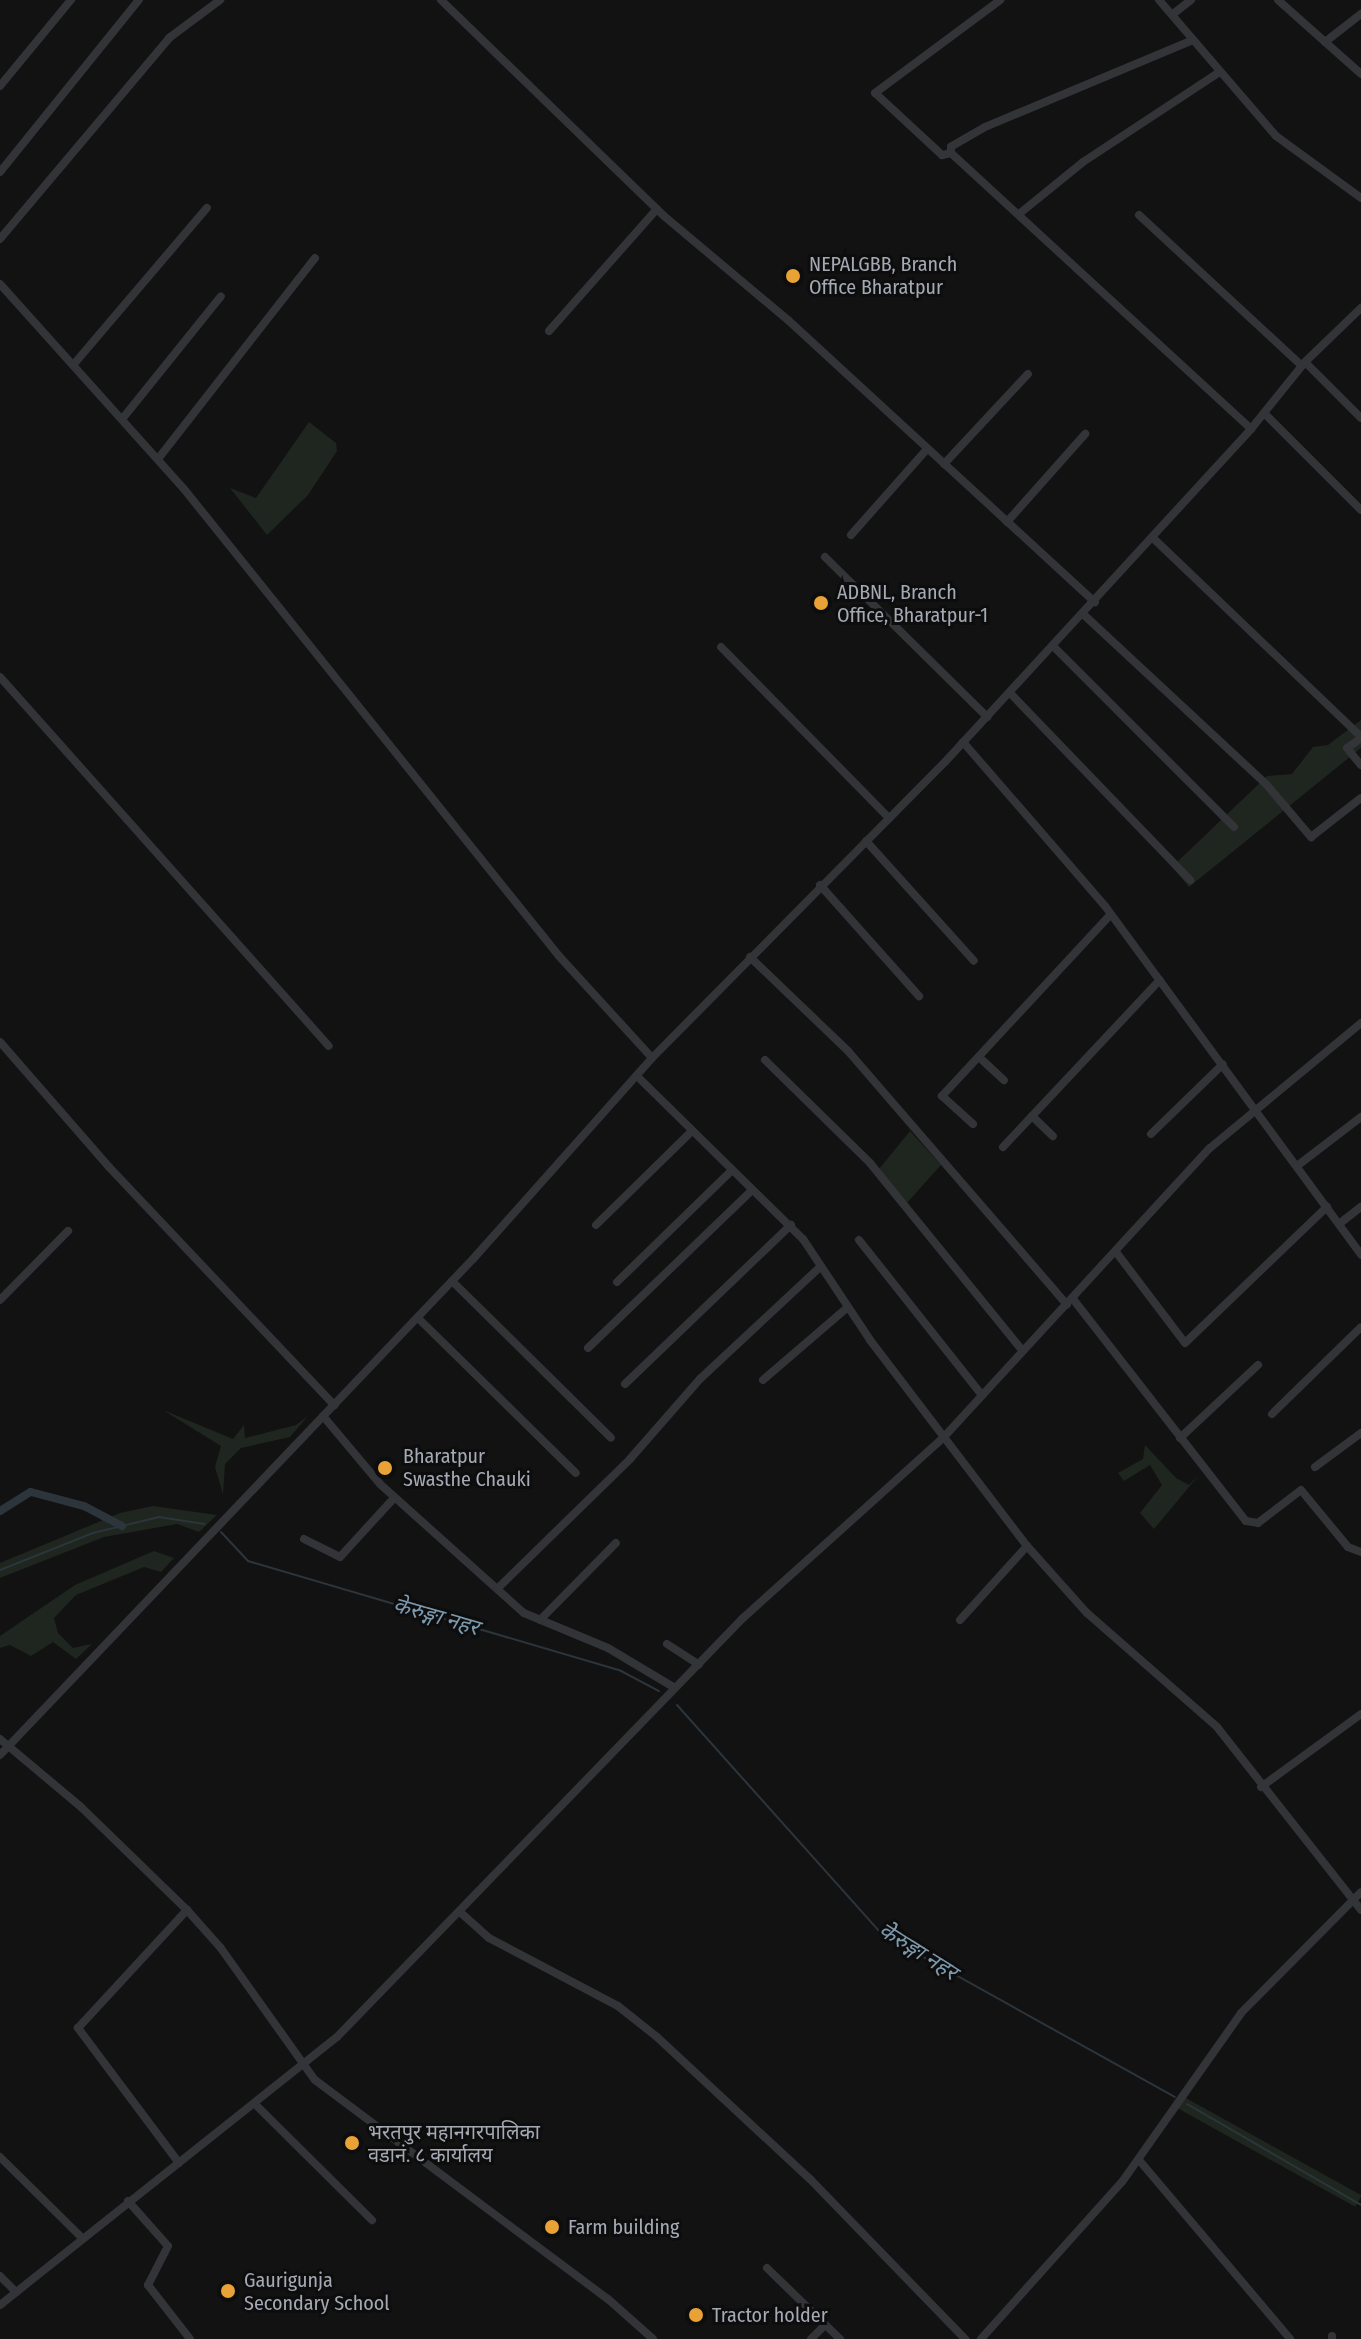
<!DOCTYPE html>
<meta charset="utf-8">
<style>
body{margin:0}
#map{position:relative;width:1361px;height:2339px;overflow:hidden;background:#121213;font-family:"Fira Sans Condensed","Noto Sans Devanagari",sans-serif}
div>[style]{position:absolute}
.green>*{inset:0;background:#1e261f;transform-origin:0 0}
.stream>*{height:2px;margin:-1px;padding:0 1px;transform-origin:1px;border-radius:1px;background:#2c353b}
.canal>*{height:8px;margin:-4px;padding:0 4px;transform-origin:4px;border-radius:4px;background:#2c353b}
.minor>*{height:8px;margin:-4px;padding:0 4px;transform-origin:4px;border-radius:4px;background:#333438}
.dots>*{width:22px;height:22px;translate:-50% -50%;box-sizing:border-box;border:4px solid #0d0d0e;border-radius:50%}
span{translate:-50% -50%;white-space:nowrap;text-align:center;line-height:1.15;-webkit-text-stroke:6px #0d0d0e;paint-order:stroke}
.poi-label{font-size:20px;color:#a4a9b3}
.left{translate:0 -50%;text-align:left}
.water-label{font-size:22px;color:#7c99ad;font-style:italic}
</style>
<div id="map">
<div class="green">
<i style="clip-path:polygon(309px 422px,336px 443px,337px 451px,308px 495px,267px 535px,230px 488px,256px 498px)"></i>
<i style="clip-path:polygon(1361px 720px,1361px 748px,1189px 887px,1172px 867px,1267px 776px,1292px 774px,1313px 747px,1328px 745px)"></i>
<i style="clip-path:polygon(910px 1131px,941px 1165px,905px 1205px,879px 1169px)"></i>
<i style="clip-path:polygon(163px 1410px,233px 1439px,244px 1425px,245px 1438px,296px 1425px,308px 1416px,290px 1437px,241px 1448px,225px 1464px,223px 1494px,215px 1467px,221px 1446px)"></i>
<i style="clip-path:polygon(1145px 1445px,1176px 1478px,1189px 1485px,1199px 1475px,1154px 1529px,1140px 1513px,1162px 1485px,1150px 1465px,1124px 1481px,1118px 1473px,1143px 1459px)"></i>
<i style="clip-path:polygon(153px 1506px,217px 1515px,199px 1532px,177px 1524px,104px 1537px,0 1578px,0 1563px,120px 1513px)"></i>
<i style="clip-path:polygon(154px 1551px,174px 1558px,161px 1572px,144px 1567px,76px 1595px,54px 1618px,58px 1633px,73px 1648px,92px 1644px,76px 1659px,53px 1642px,31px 1656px,10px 1645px,0 1648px,0 1636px,75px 1585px)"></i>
<i style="left:1184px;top:2097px;width:203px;height:13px;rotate:29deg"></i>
</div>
<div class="stream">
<i style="left:221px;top:1532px;width:40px;rotate:47deg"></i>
<i style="left:248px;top:1561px;width:389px;rotate:16.4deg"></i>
<i style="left:621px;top:1671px;width:43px;rotate:27.8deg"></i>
<i style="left:0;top:1570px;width:100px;rotate:-21.7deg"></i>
<i style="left:93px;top:1533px;width:68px;rotate:-13.6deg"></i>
<i style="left:159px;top:1517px;width:46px;rotate:8.8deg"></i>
<i style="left:677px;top:1705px;width:307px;rotate:48.2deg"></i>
<i style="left:882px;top:1934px;width:335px;rotate:29.1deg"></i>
<i style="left:1187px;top:2104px;width:201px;rotate:30.1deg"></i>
</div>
<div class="canal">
<i style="left:0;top:1511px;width:36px;rotate:-32deg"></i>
<i style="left:31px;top:1492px;width:55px;rotate:14.8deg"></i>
<i style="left:84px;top:1506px;width:43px;rotate:27.8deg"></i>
</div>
<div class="minor">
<i style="left:441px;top:0;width:310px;rotate:44.1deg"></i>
<i style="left:664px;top:216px;width:162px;rotate:40deg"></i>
<i style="left:788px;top:320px;width:417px;rotate:42.6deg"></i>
<i style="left:1159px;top:0;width:179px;rotate:49.3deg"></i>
<i style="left:1276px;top:136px;width:105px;rotate:36.1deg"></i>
<i style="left:1278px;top:0;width:111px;rotate:41.7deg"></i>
<i style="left:1173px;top:14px;width:23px;rotate:-38deg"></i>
<i style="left:1193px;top:40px;width:225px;rotate:157.3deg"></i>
<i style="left:985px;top:127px;width:39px;rotate:150deg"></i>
<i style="left:951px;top:147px;width:6px;rotate:90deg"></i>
<i style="left:951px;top:153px;width:408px;rotate:42.6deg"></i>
<i style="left:1325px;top:42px;width:46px;rotate:-37.9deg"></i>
<i style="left:0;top:86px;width:112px;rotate:-50.5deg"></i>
<i style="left:951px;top:153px;width:9px;rotate:167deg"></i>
<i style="left:942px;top:155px;width:91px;rotate:-137.2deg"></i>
<i style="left:875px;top:93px;width:156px;rotate:-36.6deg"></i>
<i style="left:0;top:172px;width:221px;rotate:-51.1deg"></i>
<i style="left:1019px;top:214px;width:82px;rotate:-39.1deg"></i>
<i style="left:1083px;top:162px;width:162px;rotate:-33.4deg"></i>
<i style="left:1139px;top:215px;width:222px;rotate:42.8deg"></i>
<i style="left:0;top:239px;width:263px;rotate:-49.9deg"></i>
<i style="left:169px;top:38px;width:64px;rotate:-36.7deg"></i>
<i style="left:0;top:284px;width:275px;rotate:48.1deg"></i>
<i style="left:184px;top:489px;width:599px;rotate:51.24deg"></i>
<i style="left:559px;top:956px;width:138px;rotate:47.6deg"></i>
<i style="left:549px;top:331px;width:163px;rotate:-48.5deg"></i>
<i style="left:1305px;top:362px;width:79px;rotate:45deg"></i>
<i style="left:74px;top:364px;width:205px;rotate:-49.6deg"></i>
<i style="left:1264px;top:413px;width:137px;rotate:45deg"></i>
<i style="left:123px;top:418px;width:156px;rotate:-51.2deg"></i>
<i style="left:158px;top:459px;width:255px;rotate:-52deg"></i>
<i style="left:944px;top:464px;width:123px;rotate:-47deg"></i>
<i style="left:1007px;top:522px;width:118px;rotate:-48.4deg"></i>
<i style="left:851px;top:535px;width:115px;rotate:-48.5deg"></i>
<i style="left:1153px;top:538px;width:288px;rotate:43.7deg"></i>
<i style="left:825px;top:557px;width:228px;rotate:44.6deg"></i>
<i style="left:1083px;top:614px;width:250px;rotate:42.9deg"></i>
<i style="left:1266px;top:784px;width:70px;rotate:49.7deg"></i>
<i style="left:1311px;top:837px;width:63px;rotate:-38deg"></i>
<i style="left:1053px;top:646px;width:256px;rotate:45deg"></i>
<i style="left:721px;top:647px;width:240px;rotate:45.5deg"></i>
<i style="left:0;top:677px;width:494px;rotate:48.3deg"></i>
<i style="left:1010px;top:693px;width:260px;rotate:46.1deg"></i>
<i style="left:1361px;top:738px;width:17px;rotate:144deg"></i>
<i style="left:1347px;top:748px;width:22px;rotate:51deg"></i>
<i style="left:963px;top:742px;width:217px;rotate:49.1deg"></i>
<i style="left:1105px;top:906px;width:433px;rotate:53.7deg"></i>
<i style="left:866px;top:841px;width:161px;rotate:48deg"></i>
<i style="left:820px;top:885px;width:149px;rotate:48.3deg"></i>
<i style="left:750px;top:957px;width:136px;rotate:43.8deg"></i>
<i style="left:848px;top:1051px;width:335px;rotate:49.2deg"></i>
<i style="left:0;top:1042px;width:166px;rotate:48.9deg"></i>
<i style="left:109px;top:1167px;width:328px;rotate:46.6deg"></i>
<i style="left:979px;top:1057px;width:34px;rotate:43deg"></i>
<i style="left:765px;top:1060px;width:147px;rotate:44.4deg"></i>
<i style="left:870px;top:1163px;width:242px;rotate:50.9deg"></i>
<i style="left:637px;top:1076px;width:233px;rotate:44.5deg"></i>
<i style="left:803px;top:1239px;width:121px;rotate:56.4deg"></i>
<i style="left:870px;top:1340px;width:259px;rotate:52.7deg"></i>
<i style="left:1027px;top:1546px;width:90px;rotate:48.2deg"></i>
<i style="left:1087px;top:1613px;width:173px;rotate:41.2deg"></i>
<i style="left:1217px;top:1727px;width:233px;rotate:51.8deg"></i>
<i style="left:1032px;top:1116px;width:29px;rotate:44deg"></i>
<i style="left:973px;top:1124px;width:42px;rotate:-137.9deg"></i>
<i style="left:942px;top:1096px;width:248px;rotate:-47.1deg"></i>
<i style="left:1151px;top:1134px;width:100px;rotate:-44.2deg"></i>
<i style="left:1003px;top:1147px;width:229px;rotate:-46.8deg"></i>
<i style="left:1297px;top:1166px;width:81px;rotate:-37.4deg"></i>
<i style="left:1339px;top:1224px;width:28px;rotate:-38deg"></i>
<i style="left:596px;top:1225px;width:133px;rotate:-44.4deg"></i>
<i style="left:859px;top:1240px;width:198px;rotate:51.6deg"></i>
<i style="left:1116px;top:1252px;width:114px;rotate:52.8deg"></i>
<i style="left:1185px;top:1343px;width:197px;rotate:-43.8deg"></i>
<i style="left:452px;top:1281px;width:223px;rotate:44.6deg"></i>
<i style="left:617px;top:1282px;width:159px;rotate:-44.2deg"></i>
<i style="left:1073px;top:1299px;width:281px;rotate:52.1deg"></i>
<i style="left:1246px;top:1521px;width:12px;rotate:9deg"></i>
<i style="left:1258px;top:1523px;width:54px;rotate:-37.5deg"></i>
<i style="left:1301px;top:1490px;width:74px;rotate:50.5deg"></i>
<i style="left:1348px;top:1547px;width:14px;rotate:21deg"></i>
<i style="left:0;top:1300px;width:97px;rotate:-45.4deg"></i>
<i style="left:418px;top:1318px;width:221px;rotate:44.5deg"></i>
<i style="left:588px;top:1348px;width:228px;rotate:-43.9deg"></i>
<i style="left:763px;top:1380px;width:112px;rotate:-40.7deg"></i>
<i style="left:625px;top:1384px;width:230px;rotate:-43.8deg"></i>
<i style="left:1272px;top:1414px;width:124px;rotate:-44.3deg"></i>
<i style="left:323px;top:1416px;width:89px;rotate:50deg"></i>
<i style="left:380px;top:1484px;width:193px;rotate:41.9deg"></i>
<i style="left:524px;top:1613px;width:91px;rotate:22.6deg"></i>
<i style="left:608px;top:1648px;width:78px;rotate:30.8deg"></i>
<i style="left:1180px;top:1438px;width:107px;rotate:-43.1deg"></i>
<i style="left:1315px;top:1467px;width:57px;rotate:-36.5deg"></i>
<i style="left:304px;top:1539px;width:40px;rotate:26.6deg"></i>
<i style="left:340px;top:1557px;width:80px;rotate:-47.5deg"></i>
<i style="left:498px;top:1588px;width:185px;rotate:-44.3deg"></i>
<i style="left:630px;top:1459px;width:108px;rotate:-48.8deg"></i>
<i style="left:701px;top:1378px;width:163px;rotate:-43deg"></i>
<i style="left:540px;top:1620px;width:108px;rotate:-45.4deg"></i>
<i style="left:960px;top:1620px;width:100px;rotate:-47.8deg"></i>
<i style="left:667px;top:1644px;width:38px;rotate:33deg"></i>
<i style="left:0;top:1739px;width:106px;rotate:40deg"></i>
<i style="left:81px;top:1807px;width:148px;rotate:44.2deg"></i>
<i style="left:187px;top:1910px;width:50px;rotate:48.3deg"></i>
<i style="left:220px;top:1947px;width:163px;rotate:54.5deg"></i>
<i style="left:315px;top:2080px;width:366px;rotate:36.8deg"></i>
<i style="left:608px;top:2299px;width:60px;rotate:41.6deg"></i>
<i style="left:0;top:1755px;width:685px;rotate:-46.36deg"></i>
<i style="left:473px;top:1259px;width:269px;rotate:-48.3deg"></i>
<i style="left:652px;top:1058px;width:416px;rotate:-45.3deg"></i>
<i style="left:945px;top:762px;width:452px;rotate:-47.4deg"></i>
<i style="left:1251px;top:429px;width:86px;rotate:-51.1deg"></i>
<i style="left:1305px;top:362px;width:78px;rotate:-44deg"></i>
<i style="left:1261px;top:1787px;width:124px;rotate:-36.1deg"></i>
<i style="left:460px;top:1912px;width:39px;rotate:42deg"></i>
<i style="left:489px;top:1938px;width:146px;rotate:27.8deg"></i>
<i style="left:618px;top:2006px;width:50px;rotate:38.5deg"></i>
<i style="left:657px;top:2037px;width:209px;rotate:42.9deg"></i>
<i style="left:810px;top:2179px;width:223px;rotate:45.9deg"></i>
<i style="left:255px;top:2104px;width:165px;rotate:44.8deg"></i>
<i style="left:0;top:2157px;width:115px;rotate:44.6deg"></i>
<i style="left:1139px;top:2160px;width:234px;rotate:49.8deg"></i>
<i style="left:179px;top:2163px;width:169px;rotate:-126.8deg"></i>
<i style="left:78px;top:2028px;width:161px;rotate:-47.3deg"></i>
<i style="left:128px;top:2201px;width:60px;rotate:48.4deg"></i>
<i style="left:168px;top:2246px;width:44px;rotate:117.1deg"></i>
<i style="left:148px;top:2285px;width:68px;rotate:52.1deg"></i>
<i style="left:767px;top:2268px;width:102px;rotate:44.2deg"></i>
<i style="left:0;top:2276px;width:23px;rotate:45deg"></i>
<i style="left:0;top:2305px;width:431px;rotate:-38.5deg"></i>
<i style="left:337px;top:2037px;width:582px;rotate:-45.9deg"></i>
<i style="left:742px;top:1619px;width:270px;rotate:-42deg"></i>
<i style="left:943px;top:1438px;width:394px;rotate:-47.4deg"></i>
<i style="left:1210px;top:1148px;width:196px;rotate:-39.6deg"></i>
<i style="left:811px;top:2339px;width:20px;rotate:-45deg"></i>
<i style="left:981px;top:2339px;width:211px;rotate:-48.1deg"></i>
<i style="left:1122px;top:2182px;width:207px;rotate:-54.8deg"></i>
<i style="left:1241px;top:2013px;width:170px;rotate:-45.2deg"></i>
<i style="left:1332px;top:2339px;width:3px;rotate:-90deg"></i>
</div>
<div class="dots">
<i style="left:793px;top:276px;background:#e8a235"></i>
<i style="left:821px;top:603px;background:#e8a235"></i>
<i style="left:385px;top:1468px;background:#e8a235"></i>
<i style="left:352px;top:2143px;background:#e8a235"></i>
<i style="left:552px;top:2227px;background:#e8a235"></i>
<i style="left:228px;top:2291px;background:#e8a235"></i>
<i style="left:696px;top:2315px;background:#e8a235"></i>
</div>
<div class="poi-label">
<span class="left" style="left:809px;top:276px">NEPALGBB, Branch<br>Office Bharatpur</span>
<span class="left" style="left:837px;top:604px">ADBNL, Branch<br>Office, Bharatpur-1</span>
<span class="left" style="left:403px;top:1468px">Bharatpur<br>Swasthe Chauki</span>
<span class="left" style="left:368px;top:2144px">भरतपुर महानगरपालिका<br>वडानं. ८ कार्यालय</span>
<span class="left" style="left:568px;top:2227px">Farm building</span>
<span class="left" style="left:244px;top:2292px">Gaurigunja<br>Secondary School</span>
<span class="left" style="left:712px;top:2315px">Tractor holder</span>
</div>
<div class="water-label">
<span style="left:436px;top:1616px;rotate:16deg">केरुङ्गा नहर</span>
<span style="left:918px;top:1951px;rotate:32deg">केेरुङ्गा नहर</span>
</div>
</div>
